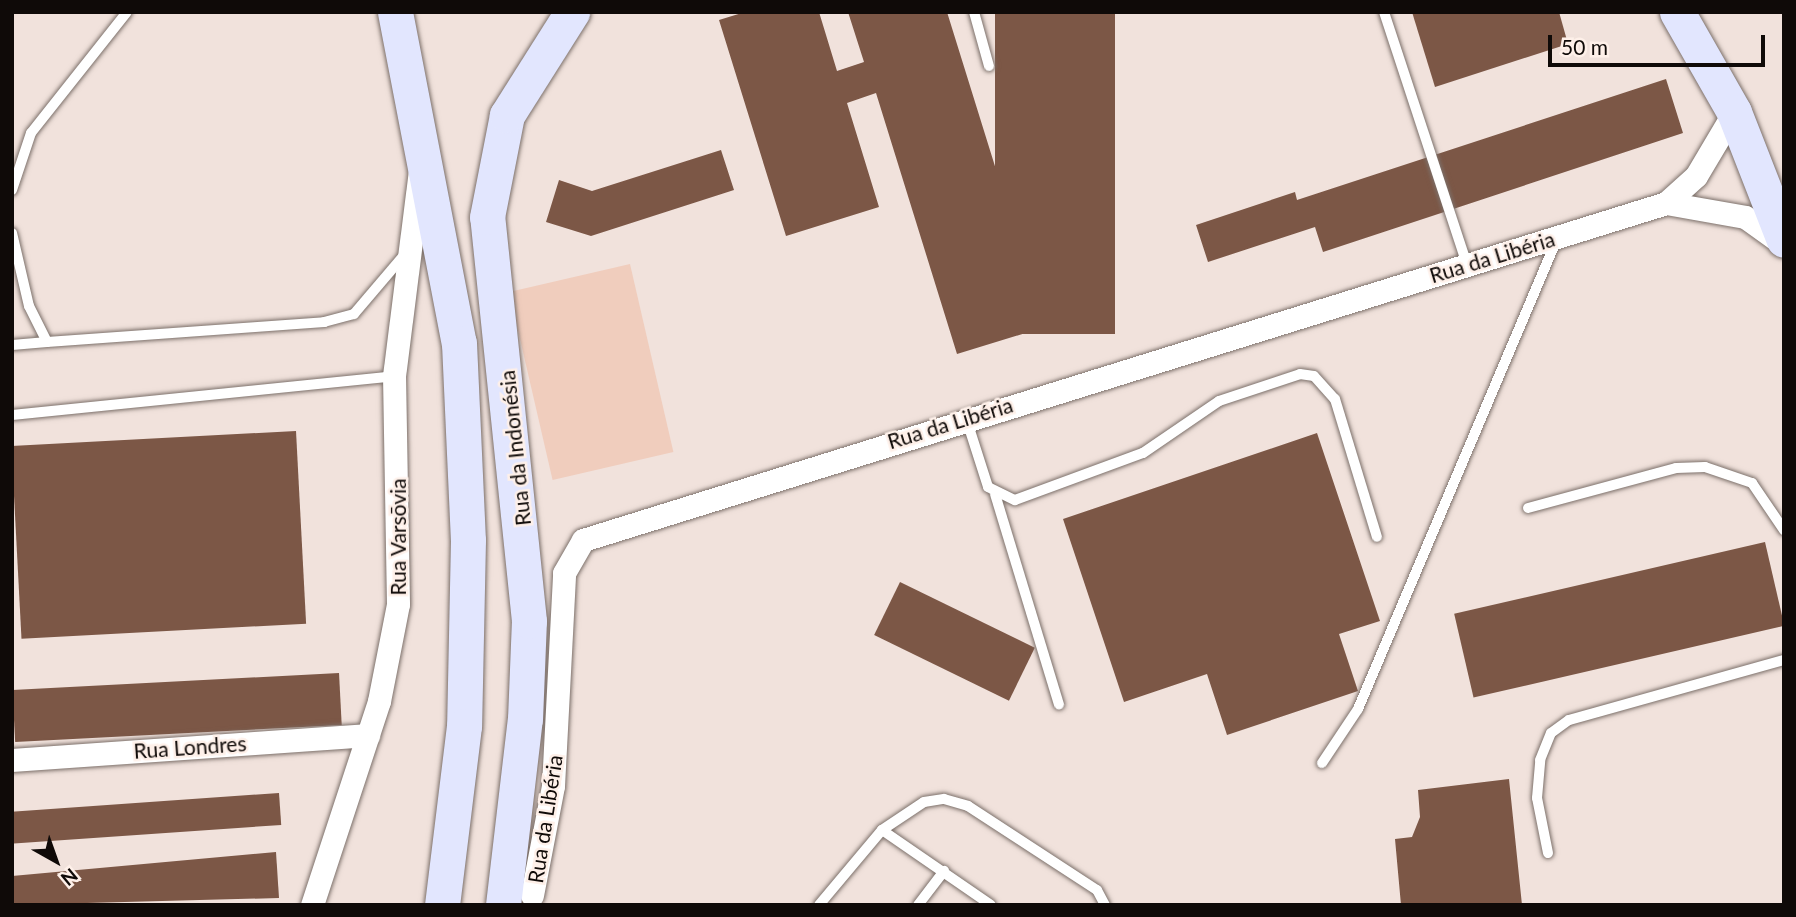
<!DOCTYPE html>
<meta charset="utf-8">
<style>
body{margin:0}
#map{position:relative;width:1796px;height:917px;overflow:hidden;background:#f1e2dc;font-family:Lato,sans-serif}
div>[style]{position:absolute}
.green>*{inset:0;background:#f0cdbd;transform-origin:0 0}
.building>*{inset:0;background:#7c5746;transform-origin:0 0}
.roads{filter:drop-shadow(0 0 2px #7c706a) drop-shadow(0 0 2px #7c706a)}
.service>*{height:10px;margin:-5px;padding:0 5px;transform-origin:5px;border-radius:5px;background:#fff}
.minor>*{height:23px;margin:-11.5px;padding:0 11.5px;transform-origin:11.5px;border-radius:11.5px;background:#fff}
.primary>*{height:35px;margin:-17.5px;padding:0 17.5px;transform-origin:17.5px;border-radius:17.5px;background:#e2e6fe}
span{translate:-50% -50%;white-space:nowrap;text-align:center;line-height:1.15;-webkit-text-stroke:5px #fef0e9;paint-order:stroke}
.street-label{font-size:21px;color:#0f0a08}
.frame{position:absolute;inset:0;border:14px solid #0f0a08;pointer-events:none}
.north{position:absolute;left:21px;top:826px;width:70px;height:70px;-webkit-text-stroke:5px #fef0e9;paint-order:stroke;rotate:140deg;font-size:19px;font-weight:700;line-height:28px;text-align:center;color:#0f0a08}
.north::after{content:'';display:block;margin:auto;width:24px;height:32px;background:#0f0a08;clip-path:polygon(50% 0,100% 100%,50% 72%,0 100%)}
.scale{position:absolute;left:1548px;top:35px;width:217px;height:32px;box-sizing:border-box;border:4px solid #0f0a08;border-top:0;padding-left:9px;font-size:21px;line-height:24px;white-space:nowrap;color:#0f0a08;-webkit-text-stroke:5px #fef0e9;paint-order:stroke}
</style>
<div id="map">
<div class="green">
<i style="left:630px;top:264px;width:193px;height:124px;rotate:77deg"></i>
</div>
<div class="building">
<i style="clip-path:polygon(745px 12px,819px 12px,837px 71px,864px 62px,848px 12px,947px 12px,1045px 327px,957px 354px,876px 93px,847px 103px,879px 207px,786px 236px,719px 20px)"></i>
<i style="left:995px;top:12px;width:120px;height:322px"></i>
<i style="clip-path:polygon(1412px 12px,1559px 12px,1568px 44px,1435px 87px)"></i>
<i style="clip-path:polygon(1666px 79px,1683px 133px,1323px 252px,1315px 227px,1208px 262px,1196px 225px,1295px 192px,1297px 200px)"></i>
<i style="clip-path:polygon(721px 150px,734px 190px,591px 236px,546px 222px,559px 180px,592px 191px)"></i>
<i style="left:296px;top:431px;width:193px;height:285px;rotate:87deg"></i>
<i style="clip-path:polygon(1317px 433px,1380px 621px,1339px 634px,1358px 691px,1227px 735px,1207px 674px,1124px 702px,1063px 519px)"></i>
<i style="left:1765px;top:542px;width:86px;height:319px;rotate:77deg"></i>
<i style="left:900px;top:582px;width:150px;height:59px;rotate:26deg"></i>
<i style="left:339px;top:673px;width:52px;height:327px;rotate:87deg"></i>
<i style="clip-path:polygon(1509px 779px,1522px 905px,1401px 905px,1395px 839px,1412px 837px,1420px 817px,1418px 790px)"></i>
<i style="left:279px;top:793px;width:32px;height:268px;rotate:86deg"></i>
<i style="clip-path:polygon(276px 852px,279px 898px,12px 905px,12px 876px)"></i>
</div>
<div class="roads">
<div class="service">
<i style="left:974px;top:12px;width:56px;rotate:74.5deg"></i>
<i style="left:1384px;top:12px;width:266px;rotate:71.8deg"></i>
<i style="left:12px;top:190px;width:60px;rotate:-71.6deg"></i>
<i style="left:31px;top:133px;width:154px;rotate:-51.6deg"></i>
<i style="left:12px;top:233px;width:75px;rotate:76.9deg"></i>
<i style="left:29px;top:306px;width:40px;rotate:63.4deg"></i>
<i style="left:47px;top:342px;width:278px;rotate:-4.1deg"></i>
<i style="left:324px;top:322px;width:31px;rotate:-15deg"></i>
<i style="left:354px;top:314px;width:79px;rotate:-49.6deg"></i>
<i style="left:12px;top:345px;width:35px;rotate:-5deg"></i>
<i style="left:12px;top:415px;width:384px;rotate:-5.8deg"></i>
<i style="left:966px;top:418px;width:72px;rotate:72.3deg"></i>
<i style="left:988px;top:487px;width:30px;rotate:26deg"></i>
<i style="left:1015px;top:500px;width:136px;rotate:-20.2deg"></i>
<i style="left:1143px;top:453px;width:92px;rotate:-34.4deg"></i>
<i style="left:1219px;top:401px;width:85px;rotate:-18.4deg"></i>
<i style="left:1300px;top:374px;width:14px;rotate:8deg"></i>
<i style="left:1314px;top:376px;width:31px;rotate:48deg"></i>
<i style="left:1335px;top:399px;width:144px;rotate:73.1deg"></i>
<i style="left:995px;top:494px;width:220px;rotate:73.1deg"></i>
<i style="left:1528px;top:508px;width:153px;rotate:-15.1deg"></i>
<i style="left:1676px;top:468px;width:29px;rotate:-2deg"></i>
<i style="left:1705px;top:467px;width:50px;rotate:18.8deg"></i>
<i style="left:1752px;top:483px;width:57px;rotate:55.8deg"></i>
<i style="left:1322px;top:763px;width:65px;rotate:-56.3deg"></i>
<i style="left:1358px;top:709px;width:510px;rotate:-67.05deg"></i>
<i style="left:882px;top:830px;width:132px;rotate:34.5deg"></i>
<i style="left:1548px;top:853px;width:56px;rotate:-101.3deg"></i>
<i style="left:1537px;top:798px;width:38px;rotate:-85deg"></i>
<i style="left:1540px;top:760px;width:29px;rotate:-68deg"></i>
<i style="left:1551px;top:733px;width:22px;rotate:-36deg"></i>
<i style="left:1569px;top:720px;width:223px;rotate:-15.6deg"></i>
<i style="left:819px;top:905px;width:98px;rotate:-50deg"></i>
<i style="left:882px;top:830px;width:50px;rotate:-33.7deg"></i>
<i style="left:924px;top:802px;width:20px;rotate:-9deg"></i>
<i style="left:944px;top:799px;width:25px;rotate:16deg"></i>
<i style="left:968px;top:806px;width:154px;rotate:33.1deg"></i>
<i style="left:1097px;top:890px;width:17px;rotate:62deg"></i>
<i style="left:918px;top:905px;width:43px;rotate:-52.6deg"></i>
</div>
<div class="minor">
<i style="left:1666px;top:203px;width:80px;rotate:10deg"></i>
<i style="left:1745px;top:217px;width:48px;rotate:35.7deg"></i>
<i style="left:12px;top:760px;width:357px;rotate:-4deg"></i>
<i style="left:532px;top:895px;width:111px;rotate:-79.1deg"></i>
<i style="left:553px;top:786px;width:213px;rotate:-87deg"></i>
<i style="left:564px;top:573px;width:38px;rotate:-60deg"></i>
<i style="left:583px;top:540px;width:1134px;rotate:-17.28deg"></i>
<i style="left:1666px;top:203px;width:40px;rotate:-42deg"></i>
<i style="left:1696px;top:176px;width:74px;rotate:-59.3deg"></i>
<i style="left:312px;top:905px;width:215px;rotate:-71.8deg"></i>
<i style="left:379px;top:701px;width:99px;rotate:-78.9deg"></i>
<i style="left:398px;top:604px;width:228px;rotate:-91deg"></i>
<i style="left:394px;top:376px;width:208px;rotate:-82.8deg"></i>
</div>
<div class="primary">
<i style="left:395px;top:12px;width:337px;rotate:79.1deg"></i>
<i style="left:459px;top:343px;width:197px;rotate:87.4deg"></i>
<i style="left:468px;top:540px;width:186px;rotate:91.2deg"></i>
<i style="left:464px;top:726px;width:180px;rotate:97deg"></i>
<i style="left:1677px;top:12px;width:115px;rotate:60.3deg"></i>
<i style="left:1734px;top:112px;width:137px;rotate:68.7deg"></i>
<i style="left:503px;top:905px;width:187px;rotate:-83.3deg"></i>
<i style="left:525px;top:719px;width:98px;rotate:-87.7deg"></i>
<i style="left:529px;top:621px;width:406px;rotate:-95.9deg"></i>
<i style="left:487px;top:217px;width:104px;rotate:-78.9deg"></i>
<i style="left:507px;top:115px;width:122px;rotate:-57.7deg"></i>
</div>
</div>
<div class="street-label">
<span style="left:1492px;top:257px;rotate:-17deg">Rua da Libéria</span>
<span style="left:950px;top:423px;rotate:-17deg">Rua da Libéria</span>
<span style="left:515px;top:448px;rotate:-96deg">Rua da Indonésia</span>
<span style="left:398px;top:537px;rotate:-90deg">Rua Varsōvia</span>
<span style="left:190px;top:747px;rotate:-4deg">Rua Londres</span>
<span style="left:545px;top:819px;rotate:-81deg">Rua da Libéria</span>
</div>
<div class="frame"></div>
<div class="north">N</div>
<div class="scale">50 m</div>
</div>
